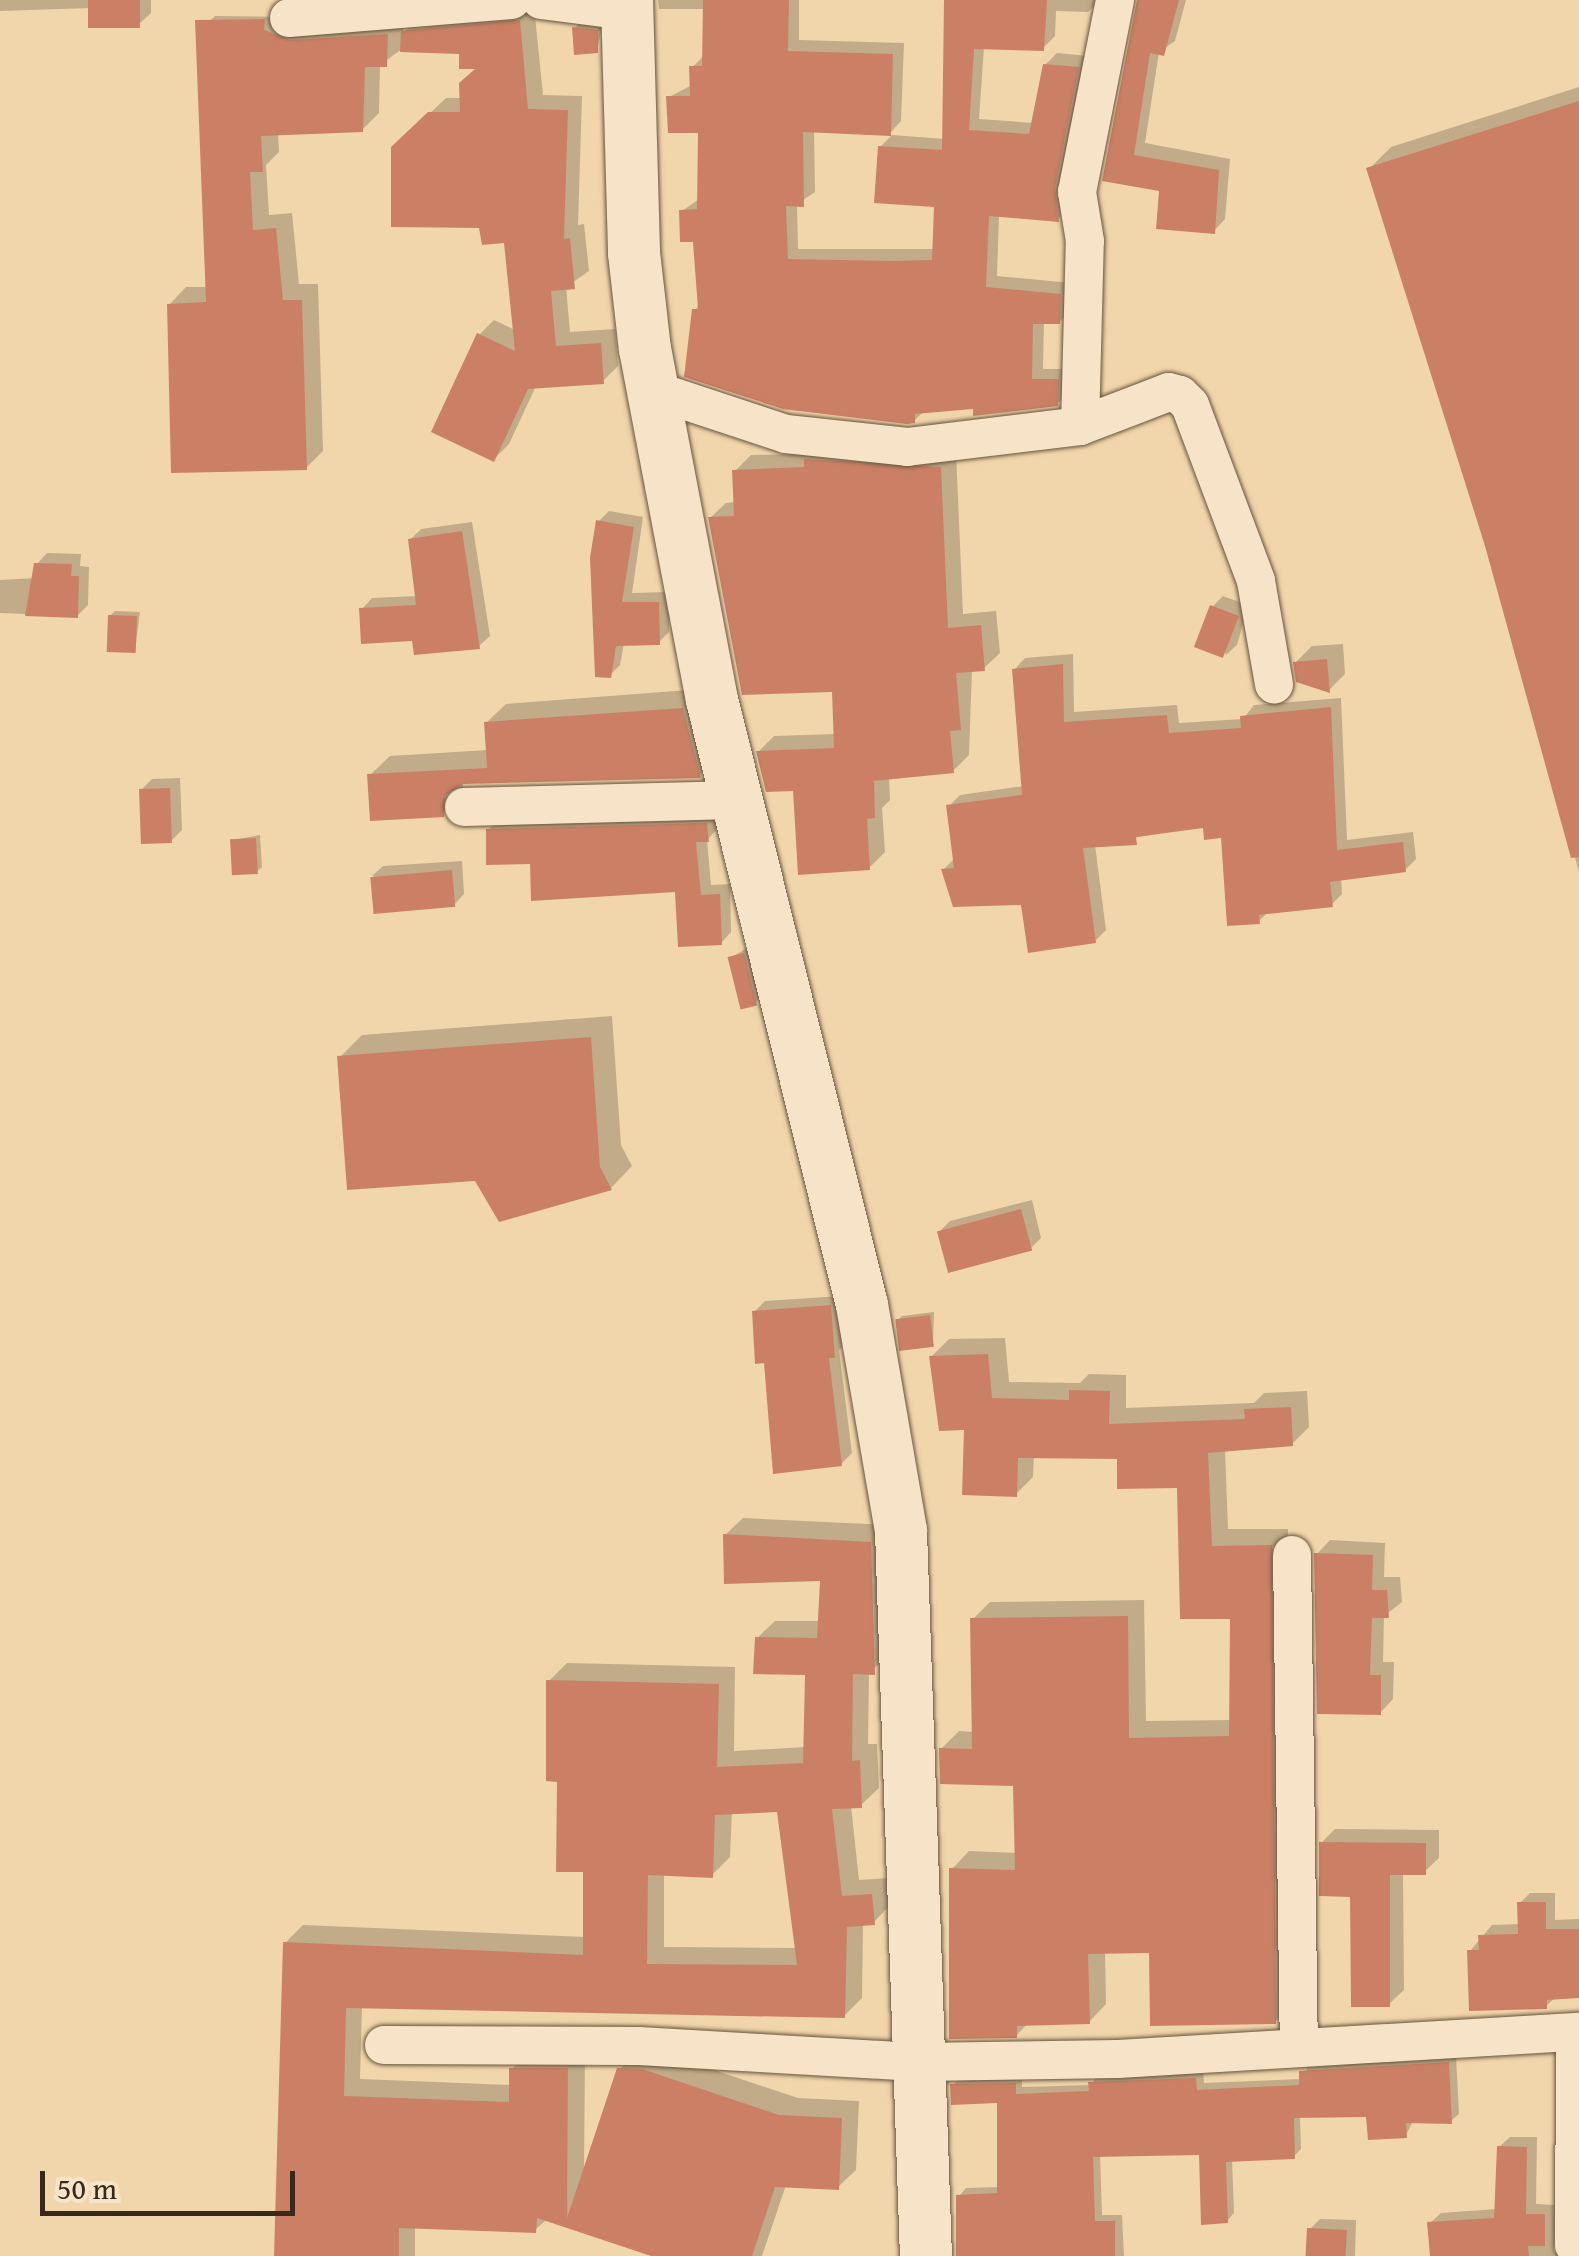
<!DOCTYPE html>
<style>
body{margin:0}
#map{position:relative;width:1579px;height:2256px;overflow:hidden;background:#f2d6ab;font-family:"Gentium Book Plus",serif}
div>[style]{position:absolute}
.shadow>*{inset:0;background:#0003}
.building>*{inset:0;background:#cb8065;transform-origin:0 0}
.roads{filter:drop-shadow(0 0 2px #66543f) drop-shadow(0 0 2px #66543f)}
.street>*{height:38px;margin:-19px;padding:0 19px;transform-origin:19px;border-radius:19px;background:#f7e4c8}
.secondary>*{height:52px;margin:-26px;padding:0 26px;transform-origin:26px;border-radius:26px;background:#f7e4c8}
span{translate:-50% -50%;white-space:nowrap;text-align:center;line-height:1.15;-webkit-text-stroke:9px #f7e4c8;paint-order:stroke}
.scale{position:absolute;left:40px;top:2171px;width:255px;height:45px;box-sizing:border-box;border:5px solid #37291b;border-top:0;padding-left:12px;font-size:30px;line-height:35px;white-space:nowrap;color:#37291b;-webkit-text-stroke:8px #f7e4c8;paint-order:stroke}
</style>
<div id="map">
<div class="shadow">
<i style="clip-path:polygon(0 0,151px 0,151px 13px,139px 24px,91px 8px,0 11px)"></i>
<i style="clip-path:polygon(658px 0,799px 0,799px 40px,904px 43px,901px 121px,890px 133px,814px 130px,815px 192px,797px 204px,798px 249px,934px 249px,936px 204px,880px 147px,892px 135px,945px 139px,947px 0,1100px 0,1088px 12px,1056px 11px,1055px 36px,1043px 48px,984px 47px,979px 119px,1034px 123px,1045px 65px,1057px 53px,1089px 56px,1070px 207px,1058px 219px,999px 215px,997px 276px,1072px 283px,1071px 310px,1059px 322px,1044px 321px,1043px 369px,1069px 369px,1069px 392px,1057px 404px,924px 411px,914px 421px,695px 310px,700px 304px,696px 239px,682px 211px,699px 199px,701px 130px,669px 97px,692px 85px,692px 68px,704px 55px,705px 9px,659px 9px)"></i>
<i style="clip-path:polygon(1138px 0,1186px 0,1175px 41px,1159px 52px,1145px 143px,1230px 159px,1225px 219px,1214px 231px,1162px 189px,1105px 179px)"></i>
<i style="clip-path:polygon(534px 6px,543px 95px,582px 96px,578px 225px,584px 224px,589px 271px,566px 287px,570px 332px,615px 329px,618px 366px,603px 381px,536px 386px,509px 444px,494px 459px,479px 335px,494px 320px,515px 330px,506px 240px,482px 226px,410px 132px,446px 98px,462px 98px,480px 67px,461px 51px,402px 49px,380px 65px,379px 113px,362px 130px,278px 133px,279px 152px,266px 165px,269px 215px,292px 213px,299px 284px,318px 284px,323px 451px,306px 468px,169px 305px,186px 287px,208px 287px,198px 33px,215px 16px,404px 18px,403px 33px,419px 17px)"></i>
<i style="clip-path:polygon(579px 23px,602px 26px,597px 51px,575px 28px)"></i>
<i style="clip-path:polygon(1579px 87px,1579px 872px,1488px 546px,1369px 169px,1391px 147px)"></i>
<i style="clip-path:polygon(956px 452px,963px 614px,996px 611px,1000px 653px,984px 668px,972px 669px,969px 755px,953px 771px,889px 777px,890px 800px,882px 808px,885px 852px,869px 868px,758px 752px,774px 736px,836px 734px,835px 689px,710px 518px,726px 503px,736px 502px,735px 471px,751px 455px)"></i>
<i style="clip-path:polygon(609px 511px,643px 517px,632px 593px,669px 592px,669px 632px,659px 642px,624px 643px,620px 665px,610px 675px,598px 522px)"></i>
<i style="clip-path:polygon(472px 522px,490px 636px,479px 646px,415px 639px,362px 609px,372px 598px,417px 596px,410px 540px,421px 529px)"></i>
<i style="clip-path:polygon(47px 553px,81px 554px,80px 566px,89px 567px,88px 605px,77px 616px,0 613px,0 580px,36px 578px,37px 564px)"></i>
<i style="clip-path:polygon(1223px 596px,1248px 605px,1237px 645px,1226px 655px,1212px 607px)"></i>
<i style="clip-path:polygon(115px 611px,140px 612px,135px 650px,110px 616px)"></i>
<i style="clip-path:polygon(1343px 644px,1345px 674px,1329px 690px,1296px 662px,1312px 646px)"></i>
<i style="clip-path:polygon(1073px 654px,1074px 712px,1177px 705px,1179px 723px,1243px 719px,1254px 705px,1341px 698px,1347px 840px,1413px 832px,1416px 859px,1405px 870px,1341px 878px,1342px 894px,1331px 905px,1269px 911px,1259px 921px,1224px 835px,1205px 825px,1095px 845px,1106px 930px,1095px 941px,944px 869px,955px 858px,949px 806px,960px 795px,1024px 786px,1014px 670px,1025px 658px)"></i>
<i style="clip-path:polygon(702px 689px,719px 757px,699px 776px,463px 782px,463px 794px,443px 814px,370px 775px,390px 756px,488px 750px,486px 723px,506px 704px)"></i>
<i style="clip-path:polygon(180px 778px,182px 830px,171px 841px,141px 790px,152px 779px)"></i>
<i style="clip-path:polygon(717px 814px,718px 828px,707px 840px,711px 885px,730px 884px,731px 932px,721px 943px,677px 890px,532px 862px,488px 830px,499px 819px)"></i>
<i style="clip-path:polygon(260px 835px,262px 867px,257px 871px,233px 840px)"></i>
<i style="clip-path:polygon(462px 861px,464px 894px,454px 905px,372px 876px,383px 866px)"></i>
<i style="clip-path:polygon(754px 944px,766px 992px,755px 1003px,730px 958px)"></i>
<i style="clip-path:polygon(612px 1016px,621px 1145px,632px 1166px,611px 1188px,476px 1178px,340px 1057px,362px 1035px)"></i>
<i style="clip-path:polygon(1032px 1200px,1041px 1238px,1031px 1248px,939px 1232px,950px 1221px)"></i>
<i style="clip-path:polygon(841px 1296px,845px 1344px,839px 1350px,852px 1453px,841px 1464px,766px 1360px,754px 1312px,765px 1301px)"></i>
<i style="clip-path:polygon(934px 1312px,933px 1344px,898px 1320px,902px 1316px)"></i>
<i style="clip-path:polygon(1005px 1338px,1009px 1382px,1080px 1383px,1089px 1374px,1126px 1375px,1126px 1408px,1254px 1403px,1264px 1393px,1307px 1391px,1309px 1427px,1292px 1444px,1225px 1450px,1228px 1529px,1288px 1529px,1292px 2004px,1275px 2022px,1152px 1950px,1105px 1951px,1106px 2004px,1089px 2022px,1028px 2023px,1016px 2036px,952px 1869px,969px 1851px,1017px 1853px,1016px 1784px,941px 1749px,959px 1731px,974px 1732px,973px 1619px,990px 1602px,1144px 1600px,1146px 1721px,1232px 1720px,1232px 1617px,1180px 1485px,1119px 1457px,1034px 1455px,1033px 1477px,1016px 1494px,967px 1428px,931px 1357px,949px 1339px)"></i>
<i style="clip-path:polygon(evenodd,743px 1518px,888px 1525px,892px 1654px,869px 1672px,868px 1744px,877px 1744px,879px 1788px,861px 1805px,851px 1806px,859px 1880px,889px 1878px,891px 1904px,874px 1922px,863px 1923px,862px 1998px,844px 2016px,362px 2006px,360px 2079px,512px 2085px,512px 2069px,529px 2051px,585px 2051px,584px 2171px,619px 2070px,637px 2052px,660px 2052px,798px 2098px,859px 2101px,856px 2170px,838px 2187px,786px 2185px,762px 2256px,659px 2256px,547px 2219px,535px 2230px,415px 2226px,415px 2256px,279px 2256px,285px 1943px,303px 1925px,585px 1937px,586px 1870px,560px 1779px,549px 1681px,567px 1663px,735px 1667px,734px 1751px,806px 1747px,807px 1673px,757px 1638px,775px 1621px,820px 1621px,822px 1578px,725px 1535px,743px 1518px,779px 1809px,799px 1948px,664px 1947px,664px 1874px,712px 1875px,730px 1857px,732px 1811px,779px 1809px)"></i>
<i style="clip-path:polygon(1330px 1540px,1385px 1543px,1384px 1577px,1400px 1577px,1402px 1602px,1384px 1616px,1383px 1662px,1394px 1662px,1393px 1699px,1380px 1713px,1317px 1554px)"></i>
<i style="clip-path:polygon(1335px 1829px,1439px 1830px,1439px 1858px,1424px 1872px,1403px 1872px,1404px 1990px,1389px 2004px,1352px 1894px,1321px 1843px)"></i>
<i style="clip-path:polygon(1530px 1893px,1555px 1893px,1555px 1920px,1579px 1919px,1579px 1996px,1556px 1997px,1546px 2006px,1470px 1951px,1492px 1925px,1520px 1924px,1519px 1904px)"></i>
<i style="clip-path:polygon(1456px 2056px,1459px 2114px,1451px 2121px,1413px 2121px,1406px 2135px,1368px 2115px,1300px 2116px,1301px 2149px,1294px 2156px,1232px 2159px,1234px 2213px,1227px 2221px,1201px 2152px,1100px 2154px,1102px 2215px,1122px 2215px,1124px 2256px,958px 2256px,959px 2196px,966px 2188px,1000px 2187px,1000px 2101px,953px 2085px,960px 2078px,1022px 2077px,1022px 2087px,1091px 2085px,1098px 2075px,1203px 2072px,1204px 2083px,1302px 2079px,1309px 2064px)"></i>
<i style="clip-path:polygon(1510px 2137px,1537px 2137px,1536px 2204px,1555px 2205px,1554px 2252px,1579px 2256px,1432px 2256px,1430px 2223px,1441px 2213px,1497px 2209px,1499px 2147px)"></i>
<i style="clip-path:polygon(1320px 2219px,1356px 2220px,1355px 2256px,1308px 2256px,1310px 2229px)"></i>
</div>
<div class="building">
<i style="left:88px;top:0;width:52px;height:28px"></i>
<i style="clip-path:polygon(703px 0,789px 0,788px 51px,893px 54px,891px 136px,803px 132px,804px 207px,786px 206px,788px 259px,892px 261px,932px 260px,934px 207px,874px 203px,878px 146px,942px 150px,944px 0,1047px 0,1044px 51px,974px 49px,969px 130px,1029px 134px,1043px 64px,1079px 67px,1055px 188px,1059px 222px,989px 216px,986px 287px,1061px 294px,1060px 324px,1033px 324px,1032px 379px,1059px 379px,1058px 406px,973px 416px,973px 409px,915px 414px,915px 423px,907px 424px,783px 409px,684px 377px,692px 309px,698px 309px,693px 242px,680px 242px,679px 210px,697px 209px,698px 133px,668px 133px,666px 96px,690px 96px,689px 66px,702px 66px)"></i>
<i style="clip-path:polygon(1137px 0,1179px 0,1164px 56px,1150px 53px,1134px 155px,1219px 170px,1215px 234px,1156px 229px,1159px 191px,1102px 181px)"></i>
<i style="clip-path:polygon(265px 19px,264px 30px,290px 40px,388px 34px,387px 67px,365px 67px,363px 132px,261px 136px,263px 172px,250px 172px,253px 230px,276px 228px,283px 300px,302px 300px,307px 470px,171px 473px,167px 304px,206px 302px,195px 20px)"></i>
<i style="clip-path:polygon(520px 20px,528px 109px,568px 110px,564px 239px,570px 238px,575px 289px,551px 291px,556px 346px,601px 343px,604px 384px,528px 389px,494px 462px,431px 432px,477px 333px,515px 351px,504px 243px,482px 245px,479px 228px,391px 227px,391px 147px,428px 112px,460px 112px,459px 83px,475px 69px,459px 69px,459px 54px,400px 52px,401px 31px)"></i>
<i style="clip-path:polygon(572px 27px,598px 30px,598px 53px,574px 55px)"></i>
<i style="clip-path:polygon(1579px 101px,1579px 857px,1571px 858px,1485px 546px,1366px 168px)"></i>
<i style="clip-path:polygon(804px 459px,941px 467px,948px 628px,981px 625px,985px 671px,956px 673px,961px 730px,950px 731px,954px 773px,874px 781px,875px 818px,867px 819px,870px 870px,798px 875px,793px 791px,766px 792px,756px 751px,834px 748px,832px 692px,742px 695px,708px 517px,734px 516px,732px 470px,804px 467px)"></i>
<i style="clip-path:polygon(596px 520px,634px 527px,622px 602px,659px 602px,660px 645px,616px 646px,611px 678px,595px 677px,590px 558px)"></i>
<i style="clip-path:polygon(462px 531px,480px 649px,414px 655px,412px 641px,361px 644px,359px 608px,416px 605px,408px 539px)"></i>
<i style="clip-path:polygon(34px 563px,72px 564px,71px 576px,79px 576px,78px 618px,25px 616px)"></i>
<i style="left:1210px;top:605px;width:31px;height:45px;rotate:21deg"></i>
<i style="left:108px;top:615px;width:29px;height:37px;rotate:2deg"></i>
<i style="clip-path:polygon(1327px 659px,1330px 693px,1296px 682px,1293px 662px)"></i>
<i style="clip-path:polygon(1063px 664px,1064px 722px,1167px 715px,1169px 733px,1241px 728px,1240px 716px,1331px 707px,1337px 850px,1403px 842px,1406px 872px,1330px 882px,1333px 907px,1259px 915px,1260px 924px,1227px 926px,1221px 838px,1204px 840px,1203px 828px,1136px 837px,1137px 845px,1083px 848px,1096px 943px,1028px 953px,1021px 905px,953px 907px,941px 869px,954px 868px,946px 805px,1022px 795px,1012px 669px)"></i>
<i style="clip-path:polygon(683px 708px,701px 778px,463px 784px,445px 795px,444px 817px,370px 821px,367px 774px,487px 768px,484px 722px)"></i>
<i style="left:170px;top:788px;width:55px;height:31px;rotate:88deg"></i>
<i style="clip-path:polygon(707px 823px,709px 842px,696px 842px,701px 895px,720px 894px,722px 945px,678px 947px,675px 892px,531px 901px,530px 864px,486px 865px,486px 829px)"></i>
<i style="left:256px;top:838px;width:36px;height:26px;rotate:87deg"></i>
<i style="left:452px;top:870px;width:37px;height:82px;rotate:85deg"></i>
<i style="left:744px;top:953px;width:54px;height:17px;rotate:76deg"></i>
<i style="clip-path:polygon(591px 1037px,600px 1167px,612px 1190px,499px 1222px,475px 1181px,347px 1190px,337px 1056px)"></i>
<i style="left:1021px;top:1209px;width:43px;height:87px;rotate:75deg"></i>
<i style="clip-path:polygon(831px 1305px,835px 1358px,829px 1358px,842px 1466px,773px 1474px,764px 1363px,755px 1364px,752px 1311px)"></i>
<i style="left:930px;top:1315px;width:32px;height:35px;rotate:83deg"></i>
<i style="clip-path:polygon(988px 1354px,992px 1398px,1069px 1400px,1069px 1390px,1110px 1391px,1109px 1424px,1245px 1419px,1244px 1409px,1291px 1407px,1293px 1446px,1208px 1453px,1212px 1546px,1272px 1545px,1276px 2024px,1150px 2026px,1149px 1953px,1088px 1954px,1090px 2024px,1017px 2026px,1017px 2038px,949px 2039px,949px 1868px,1015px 1870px,1013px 1786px,940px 1784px,939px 1748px,972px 1749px,970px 1618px,1128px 1616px,1129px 1738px,1229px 1736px,1230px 1619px,1180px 1619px,1177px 1488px,1117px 1489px,1117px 1459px,1018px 1458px,1017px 1497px,962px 1495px,964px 1430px,939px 1431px,929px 1356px)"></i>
<i style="clip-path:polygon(evenodd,723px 1534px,871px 1542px,875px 1675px,853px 1674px,852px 1761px,860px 1760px,862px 1808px,832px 1809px,842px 1896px,872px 1894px,875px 1925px,847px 1927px,845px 2018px,346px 2008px,344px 2096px,509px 2102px,509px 2068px,568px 2068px,567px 2218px,617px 2068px,642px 2069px,779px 2115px,842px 2118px,839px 2190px,775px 2187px,752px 2256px,651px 2256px,537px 2218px,536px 2233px,399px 2228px,399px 2256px,274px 2256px,283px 1942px,583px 1955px,583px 1872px,556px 1872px,557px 1782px,546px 1781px,546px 1680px,719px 1684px,717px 1767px,803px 1763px,805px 1675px,753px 1674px,755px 1637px,817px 1638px,820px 1581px,724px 1584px,723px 1534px,777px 1812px,797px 1965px,647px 1964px,648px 1875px,713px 1878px,715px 1815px,777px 1812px)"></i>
<i style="clip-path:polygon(1314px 1553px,1373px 1555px,1372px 1590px,1387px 1590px,1389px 1618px,1372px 1618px,1370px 1675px,1381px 1675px,1381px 1715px,1317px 1714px)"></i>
<i style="clip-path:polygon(1319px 1842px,1426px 1843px,1426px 1875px,1390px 1875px,1390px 2007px,1351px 2007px,1350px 1897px,1319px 1896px)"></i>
<i style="clip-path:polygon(1517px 1902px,1546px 1902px,1546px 1929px,1579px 1929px,1579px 1998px,1547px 2000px,1547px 2009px,1469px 2011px,1467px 1950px,1479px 1950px,1478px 1935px,1518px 1934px)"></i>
<i style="clip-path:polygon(1449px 2062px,1452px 2124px,1406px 2123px,1407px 2138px,1368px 2140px,1366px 2117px,1294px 2118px,1295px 2159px,1226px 2162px,1228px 2223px,1201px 2225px,1199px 2155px,1093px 2157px,1095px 2221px,1115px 2221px,1115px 2256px,956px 2256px,956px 2195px,997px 2193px,997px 2103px,951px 2105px,950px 2084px,1016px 2083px,1016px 2094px,1089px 2091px,1088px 2082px,1196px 2078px,1197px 2090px,1299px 2085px,1299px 2071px)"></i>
<i style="clip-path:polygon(1497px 2146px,1527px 2147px,1526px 2214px,1545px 2214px,1545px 2246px,1528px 2246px,1529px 2256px,1430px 2256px,1427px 2222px,1494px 2218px)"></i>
<i style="left:1307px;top:2228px;width:40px;height:28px;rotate:3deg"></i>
</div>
<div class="roads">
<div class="street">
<i style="left:541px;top:0;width:88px;rotate:7.2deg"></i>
<i style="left:289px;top:18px;width:223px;rotate:-4.6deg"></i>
<i style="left:653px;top:390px;width:140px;rotate:18.3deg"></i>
<i style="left:786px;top:434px;width:122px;rotate:6.1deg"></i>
<i style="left:907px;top:447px;width:174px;rotate:-6.9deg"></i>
<i style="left:1080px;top:426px;width:95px;rotate:-20.9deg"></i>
<i style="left:1169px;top:392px;width:11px;rotate:15deg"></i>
<i style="left:1180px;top:395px;width:14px;rotate:45deg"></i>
<i style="left:1190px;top:405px;width:188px;rotate:69.4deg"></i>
<i style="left:1256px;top:581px;width:105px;rotate:80.1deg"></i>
<i style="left:1080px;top:426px;width:185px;rotate:-88.5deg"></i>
<i style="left:1085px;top:241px;width:50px;rotate:-99.3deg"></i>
<i style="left:1077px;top:192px;width:196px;rotate:-78.8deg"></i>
<i style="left:464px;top:807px;width:272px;rotate:-1.5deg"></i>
<i style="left:1292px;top:1555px;width:492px;rotate:89.2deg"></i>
<i style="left:384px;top:2045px;width:255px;rotate:0.2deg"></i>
<i style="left:639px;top:2046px;width:281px;rotate:3.3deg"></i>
<i style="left:920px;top:2062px;width:198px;rotate:-0.9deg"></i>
<i style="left:1118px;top:2059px;width:462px;rotate:-3.4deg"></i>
<i style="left:1574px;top:2245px;width:212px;rotate:-89.7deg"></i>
</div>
<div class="secondary">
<i style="left:627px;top:0;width:253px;rotate:88.4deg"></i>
<i style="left:634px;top:253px;width:97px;rotate:83.5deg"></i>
<i style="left:645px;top:349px;width:357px;rotate:79.2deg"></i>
<i style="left:712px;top:700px;width:623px;rotate:76.08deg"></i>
<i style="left:862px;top:1305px;width:229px;rotate:80.2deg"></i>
<i style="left:901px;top:1531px;width:725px;rotate:88.03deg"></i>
</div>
</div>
<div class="scale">50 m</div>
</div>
